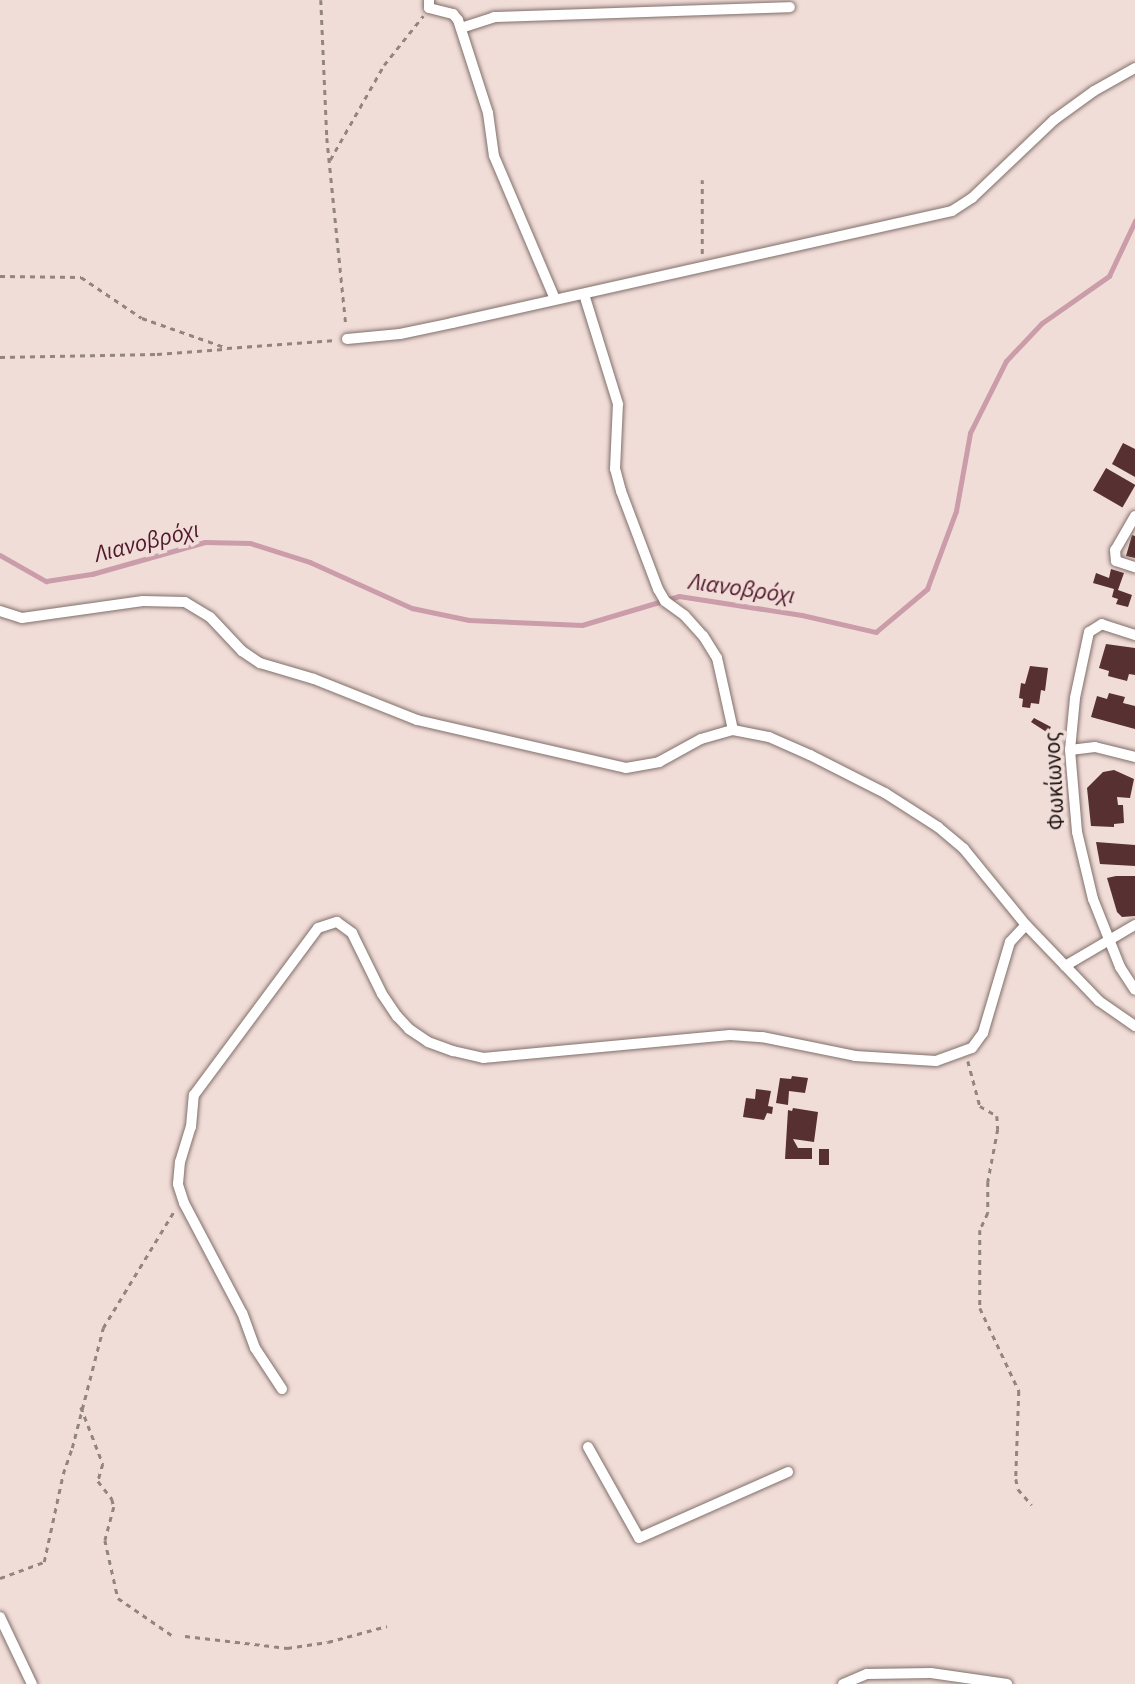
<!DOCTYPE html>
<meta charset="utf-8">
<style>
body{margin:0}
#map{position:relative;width:1135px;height:1684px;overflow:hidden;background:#f1ddd8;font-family:"Source Sans 3",sans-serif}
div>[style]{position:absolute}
.stream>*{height:4.5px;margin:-2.25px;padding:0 2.25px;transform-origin:2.25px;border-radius:2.25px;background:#cb9daa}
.building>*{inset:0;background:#573031;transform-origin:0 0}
.path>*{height:2.5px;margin-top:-1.25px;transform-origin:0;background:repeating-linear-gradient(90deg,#928480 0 5px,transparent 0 10px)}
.roads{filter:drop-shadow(0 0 2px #816f6a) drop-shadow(0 0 2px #816f6a)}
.minor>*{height:10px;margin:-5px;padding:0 5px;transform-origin:5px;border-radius:5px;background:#fff}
span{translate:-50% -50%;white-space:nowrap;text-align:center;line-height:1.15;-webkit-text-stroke:7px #f1ddd8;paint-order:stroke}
.street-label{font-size:23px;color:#1d1614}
.water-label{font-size:24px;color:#50182d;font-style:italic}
</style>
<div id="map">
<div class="stream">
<i style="left:0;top:555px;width:53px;rotate:29.5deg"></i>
<i style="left:46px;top:581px;width:47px;rotate:-8.7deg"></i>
<i style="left:92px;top:574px;width:117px;rotate:-15.8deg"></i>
<i style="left:205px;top:542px;width:45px;rotate:1.3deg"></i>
<i style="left:250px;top:543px;width:63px;rotate:17.6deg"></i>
<i style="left:310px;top:562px;width:112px;rotate:24.3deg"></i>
<i style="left:412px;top:608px;width:58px;rotate:11.9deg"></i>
<i style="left:469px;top:620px;width:113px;rotate:2.5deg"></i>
<i style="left:582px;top:625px;width:101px;rotate:-16.6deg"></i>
<i style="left:679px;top:596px;width:124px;rotate:8.8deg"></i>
<i style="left:802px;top:615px;width:76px;rotate:12.9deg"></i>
<i style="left:876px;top:632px;width:67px;rotate:-40.1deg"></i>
<i style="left:927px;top:589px;width:83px;rotate:-69.6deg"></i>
<i style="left:956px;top:511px;width:79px;rotate:-79.8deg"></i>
<i style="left:970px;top:433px;width:80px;rotate:-63.4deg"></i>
<i style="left:1006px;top:361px;width:52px;rotate:-46.5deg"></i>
<i style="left:1042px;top:323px;width:82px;rotate:-35deg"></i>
<i style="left:1109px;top:276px;width:61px;rotate:-64.7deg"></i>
</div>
<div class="building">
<i style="clip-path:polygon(1123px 443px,1135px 449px,1135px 477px,1112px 464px)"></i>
<i style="left:1106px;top:468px;width:34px;height:26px;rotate:30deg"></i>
<i style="clip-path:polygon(1132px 535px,1135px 536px,1135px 558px,1126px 556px)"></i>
<i style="clip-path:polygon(1111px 569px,1124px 573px,1118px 590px,1132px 595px,1128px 607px,1116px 604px,1118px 599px,1112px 597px,1114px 589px,1093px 583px,1096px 573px,1109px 578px)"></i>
<i style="clip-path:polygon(1106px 644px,1135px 648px,1135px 675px,1129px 674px,1127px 681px,1108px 676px,1109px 671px,1099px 668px)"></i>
<i style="clip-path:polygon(1030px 666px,1048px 668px,1045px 691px,1041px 690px,1039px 704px,1031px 703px,1030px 708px,1022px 707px,1023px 699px,1019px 698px,1021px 683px,1025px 684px)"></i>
<i style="clip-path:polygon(1109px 693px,1125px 697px,1123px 703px,1135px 706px,1135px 729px,1091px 717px,1097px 696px,1107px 699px)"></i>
<i style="clip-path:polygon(1034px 718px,1051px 727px,1048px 733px,1031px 722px)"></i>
<i style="clip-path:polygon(1114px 770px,1134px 779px,1130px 798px,1117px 797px,1118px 805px,1123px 805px,1124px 823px,1114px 824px,1114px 827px,1091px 826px,1087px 788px,1103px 772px)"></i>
<i style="clip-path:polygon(1096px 842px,1135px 845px,1135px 866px,1100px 864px)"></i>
<i style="clip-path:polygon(1116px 876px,1135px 876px,1135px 916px,1122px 917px,1117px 912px,1107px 878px)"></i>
<i style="clip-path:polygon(792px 1076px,808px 1078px,805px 1093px,789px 1091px,788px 1105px,776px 1103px,780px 1078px,791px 1079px)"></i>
<i style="clip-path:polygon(756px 1089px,771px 1091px,768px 1106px,773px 1107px,772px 1114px,767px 1113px,764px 1120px,743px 1117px,746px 1098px,755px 1099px)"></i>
<i style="clip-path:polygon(793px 1108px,818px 1112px,814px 1142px,793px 1139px,798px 1148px,812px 1148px,812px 1159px,785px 1159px,788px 1110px,792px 1111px)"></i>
<i style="left:819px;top:1149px;width:10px;height:16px"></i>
</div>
<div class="path">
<i style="left:321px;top:0;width:138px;rotate:87.5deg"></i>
<i style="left:327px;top:138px;width:189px;rotate:84.2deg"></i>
<i style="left:330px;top:160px;width:109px;rotate:-60.4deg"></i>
<i style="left:384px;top:65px;width:63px;rotate:-51.5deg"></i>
<i style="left:702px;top:254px;width:74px;rotate:-90deg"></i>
<i style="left:0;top:276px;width:81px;rotate:0.7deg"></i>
<i style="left:81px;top:277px;width:73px;rotate:33.9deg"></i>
<i style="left:142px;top:318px;width:90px;rotate:19.4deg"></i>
<i style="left:227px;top:348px;width:109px;rotate:-4.2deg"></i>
<i style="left:0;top:357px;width:157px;rotate:-1.1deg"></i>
<i style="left:157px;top:354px;width:67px;rotate:-4.3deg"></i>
<i style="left:968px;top:1061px;width:47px;rotate:75.1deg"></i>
<i style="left:980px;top:1106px;width:20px;rotate:30deg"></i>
<i style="left:997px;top:1116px;width:13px;rotate:86deg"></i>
<i style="left:998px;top:1129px;width:54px;rotate:100.7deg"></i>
<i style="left:988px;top:1182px;width:31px;rotate:90deg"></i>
<i style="left:988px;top:1213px;width:19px;rotate:115deg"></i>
<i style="left:980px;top:1230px;width:78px;rotate:90deg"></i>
<i style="left:980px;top:1308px;width:92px;rotate:64.8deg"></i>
<i style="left:1019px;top:1391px;width:88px;rotate:92deg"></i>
<i style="left:1016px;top:1479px;width:10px;rotate:79deg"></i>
<i style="left:1018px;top:1489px;width:21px;rotate:49deg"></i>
<i style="left:81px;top:1407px;width:61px;rotate:68.9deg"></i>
<i style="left:103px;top:1464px;width:18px;rotate:106deg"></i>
<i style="left:98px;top:1481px;width:23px;rotate:52deg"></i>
<i style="left:112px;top:1499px;width:8px;rotate:76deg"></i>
<i style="left:114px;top:1507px;width:34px;rotate:105deg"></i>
<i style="left:105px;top:1540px;width:59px;rotate:77.4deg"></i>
<i style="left:118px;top:1598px;width:67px;rotate:34.6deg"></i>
<i style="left:0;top:1578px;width:47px;rotate:-20deg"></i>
<i style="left:44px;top:1562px;width:90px;rotate:-77.8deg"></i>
<i style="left:63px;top:1474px;width:28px;rotate:-71deg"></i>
<i style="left:72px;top:1448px;width:124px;rotate:-75.5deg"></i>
<i style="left:103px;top:1328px;width:137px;rotate:-58.7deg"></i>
<i style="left:185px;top:1636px;width:103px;rotate:6.7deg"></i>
<i style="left:287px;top:1648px;width:41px;rotate:-8.3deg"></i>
<i style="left:328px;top:1642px;width:61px;rotate:-15.2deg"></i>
</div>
<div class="roads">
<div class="minor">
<i style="left:429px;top:0;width:8px;rotate:90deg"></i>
<i style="left:429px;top:8px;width:25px;rotate:14deg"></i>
<i style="left:453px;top:14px;width:8px;rotate:50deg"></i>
<i style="left:458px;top:20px;width:98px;rotate:72.1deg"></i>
<i style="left:488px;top:113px;width:43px;rotate:82.1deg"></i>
<i style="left:494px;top:156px;width:155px;rotate:66.9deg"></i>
<i style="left:461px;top:28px;width:35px;rotate:-18deg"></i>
<i style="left:494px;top:17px;width:296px;rotate:-1.9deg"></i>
<i style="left:347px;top:339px;width:53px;rotate:-5.4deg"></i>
<i style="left:400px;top:334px;width:53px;rotate:-11.9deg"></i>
<i style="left:452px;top:323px;width:512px;rotate:-12.63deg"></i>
<i style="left:952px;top:211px;width:24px;rotate:-33deg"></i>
<i style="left:972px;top:198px;width:113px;rotate:-43.6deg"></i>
<i style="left:1054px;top:120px;width:49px;rotate:-35.9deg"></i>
<i style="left:1094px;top:91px;width:47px;rotate:-29.3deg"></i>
<i style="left:1135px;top:516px;width:39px;rotate:120deg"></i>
<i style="left:1115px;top:550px;width:11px;rotate:85deg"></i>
<i style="left:1116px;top:561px;width:20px;rotate:18deg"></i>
<i style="left:0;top:611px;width:23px;rotate:18deg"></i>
<i style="left:22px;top:618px;width:122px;rotate:-8deg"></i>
<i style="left:143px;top:601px;width:42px;rotate:1.4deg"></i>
<i style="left:185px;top:602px;width:29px;rotate:31deg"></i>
<i style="left:210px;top:617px;width:47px;rotate:46.7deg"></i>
<i style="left:242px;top:651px;width:22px;rotate:34deg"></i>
<i style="left:260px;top:663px;width:56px;rotate:16.5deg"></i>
<i style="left:314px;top:679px;width:111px;rotate:21.7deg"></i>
<i style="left:417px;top:720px;width:214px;rotate:12.9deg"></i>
<i style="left:626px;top:768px;width:34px;rotate:-10deg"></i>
<i style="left:659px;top:762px;width:48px;rotate:-28.7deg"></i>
<i style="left:701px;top:739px;width:33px;rotate:-16deg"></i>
<i style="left:733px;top:730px;width:74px;rotate:-102.5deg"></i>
<i style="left:717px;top:658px;width:26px;rotate:-122deg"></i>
<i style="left:703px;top:636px;width:28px;rotate:-132deg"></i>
<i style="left:684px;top:615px;width:24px;rotate:-144deg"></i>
<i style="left:665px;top:601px;width:14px;rotate:-120deg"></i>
<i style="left:658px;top:589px;width:105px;rotate:-110.7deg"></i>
<i style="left:621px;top:491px;width:23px;rotate:-105deg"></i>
<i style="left:615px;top:469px;width:65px;rotate:-87.4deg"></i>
<i style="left:618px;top:404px;width:115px;rotate:-107.2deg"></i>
<i style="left:1135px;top:635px;width:35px;rotate:-162deg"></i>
<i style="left:1102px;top:624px;width:15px;rotate:148deg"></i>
<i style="left:1089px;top:632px;width:67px;rotate:102deg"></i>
<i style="left:1075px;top:698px;width:52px;rotate:95.5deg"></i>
<i style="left:1070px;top:750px;width:82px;rotate:85.1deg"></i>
<i style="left:1077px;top:832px;width:69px;rotate:76.6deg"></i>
<i style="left:1093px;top:899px;width:73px;rotate:68.3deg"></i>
<i style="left:1120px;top:967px;width:27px;rotate:57deg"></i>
<i style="left:733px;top:730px;width:37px;rotate:11deg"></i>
<i style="left:769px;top:737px;width:45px;rotate:23.7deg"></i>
<i style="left:810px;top:755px;width:84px;rotate:26.9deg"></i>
<i style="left:885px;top:793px;width:63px;rotate:32.7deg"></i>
<i style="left:938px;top:827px;width:34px;rotate:40deg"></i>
<i style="left:964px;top:849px;width:98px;rotate:50.8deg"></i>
<i style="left:1026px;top:925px;width:105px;rotate:46.2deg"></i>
<i style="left:1099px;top:1001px;width:44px;rotate:34.8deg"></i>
<i style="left:1070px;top:750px;width:25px;rotate:-7deg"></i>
<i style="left:1095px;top:747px;width:41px;rotate:14deg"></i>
<i style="left:1065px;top:966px;width:81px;rotate:-30.4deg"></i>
<i style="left:282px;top:1389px;width:49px;rotate:-123.4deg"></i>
<i style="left:255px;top:1348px;width:37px;rotate:-110deg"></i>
<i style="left:242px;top:1313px;width:124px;rotate:-117.8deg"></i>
<i style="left:184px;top:1203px;width:20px;rotate:-108deg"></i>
<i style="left:178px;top:1184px;width:22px;rotate:-85deg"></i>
<i style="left:180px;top:1162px;width:37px;rotate:-73deg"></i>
<i style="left:191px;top:1127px;width:32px;rotate:-85deg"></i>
<i style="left:194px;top:1095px;width:208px;rotate:-53.4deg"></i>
<i style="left:318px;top:928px;width:20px;rotate:-18deg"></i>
<i style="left:337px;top:922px;width:19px;rotate:36deg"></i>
<i style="left:352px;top:933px;width:68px;rotate:63.8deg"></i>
<i style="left:382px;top:994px;width:27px;rotate:56deg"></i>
<i style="left:397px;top:1016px;width:18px;rotate:47deg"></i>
<i style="left:409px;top:1029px;width:23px;rotate:34deg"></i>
<i style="left:428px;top:1042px;width:27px;rotate:20deg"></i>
<i style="left:453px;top:1051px;width:31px;rotate:13deg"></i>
<i style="left:483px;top:1058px;width:248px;rotate:-5.3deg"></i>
<i style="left:730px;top:1035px;width:32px;rotate:4deg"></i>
<i style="left:762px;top:1037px;width:95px;rotate:11.5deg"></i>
<i style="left:855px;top:1056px;width:81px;rotate:3.5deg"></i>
<i style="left:936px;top:1061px;width:38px;rotate:-20deg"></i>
<i style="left:972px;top:1048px;width:19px;rotate:-54deg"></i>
<i style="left:983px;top:1033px;width:95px;rotate:-73.5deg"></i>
<i style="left:1010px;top:942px;width:23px;rotate:-47deg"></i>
<i style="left:588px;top:1447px;width:104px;rotate:60.7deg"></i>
<i style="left:639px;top:1538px;width:163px;rotate:-23.9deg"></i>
<i style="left:0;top:1617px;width:74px;rotate:64.5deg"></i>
<i style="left:843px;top:1684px;width:26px;rotate:-23deg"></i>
<i style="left:867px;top:1674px;width:64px;rotate:-0.9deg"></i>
<i style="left:931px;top:1673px;width:77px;rotate:8.2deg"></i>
</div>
</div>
<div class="street-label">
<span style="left:1055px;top:781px;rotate:-93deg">Φωκίωνος</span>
</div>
<div class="water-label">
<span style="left:147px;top:542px;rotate:-14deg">Λιανοβρόχι</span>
<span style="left:742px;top:589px;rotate:8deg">Λιανοβρόχι</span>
</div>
</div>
